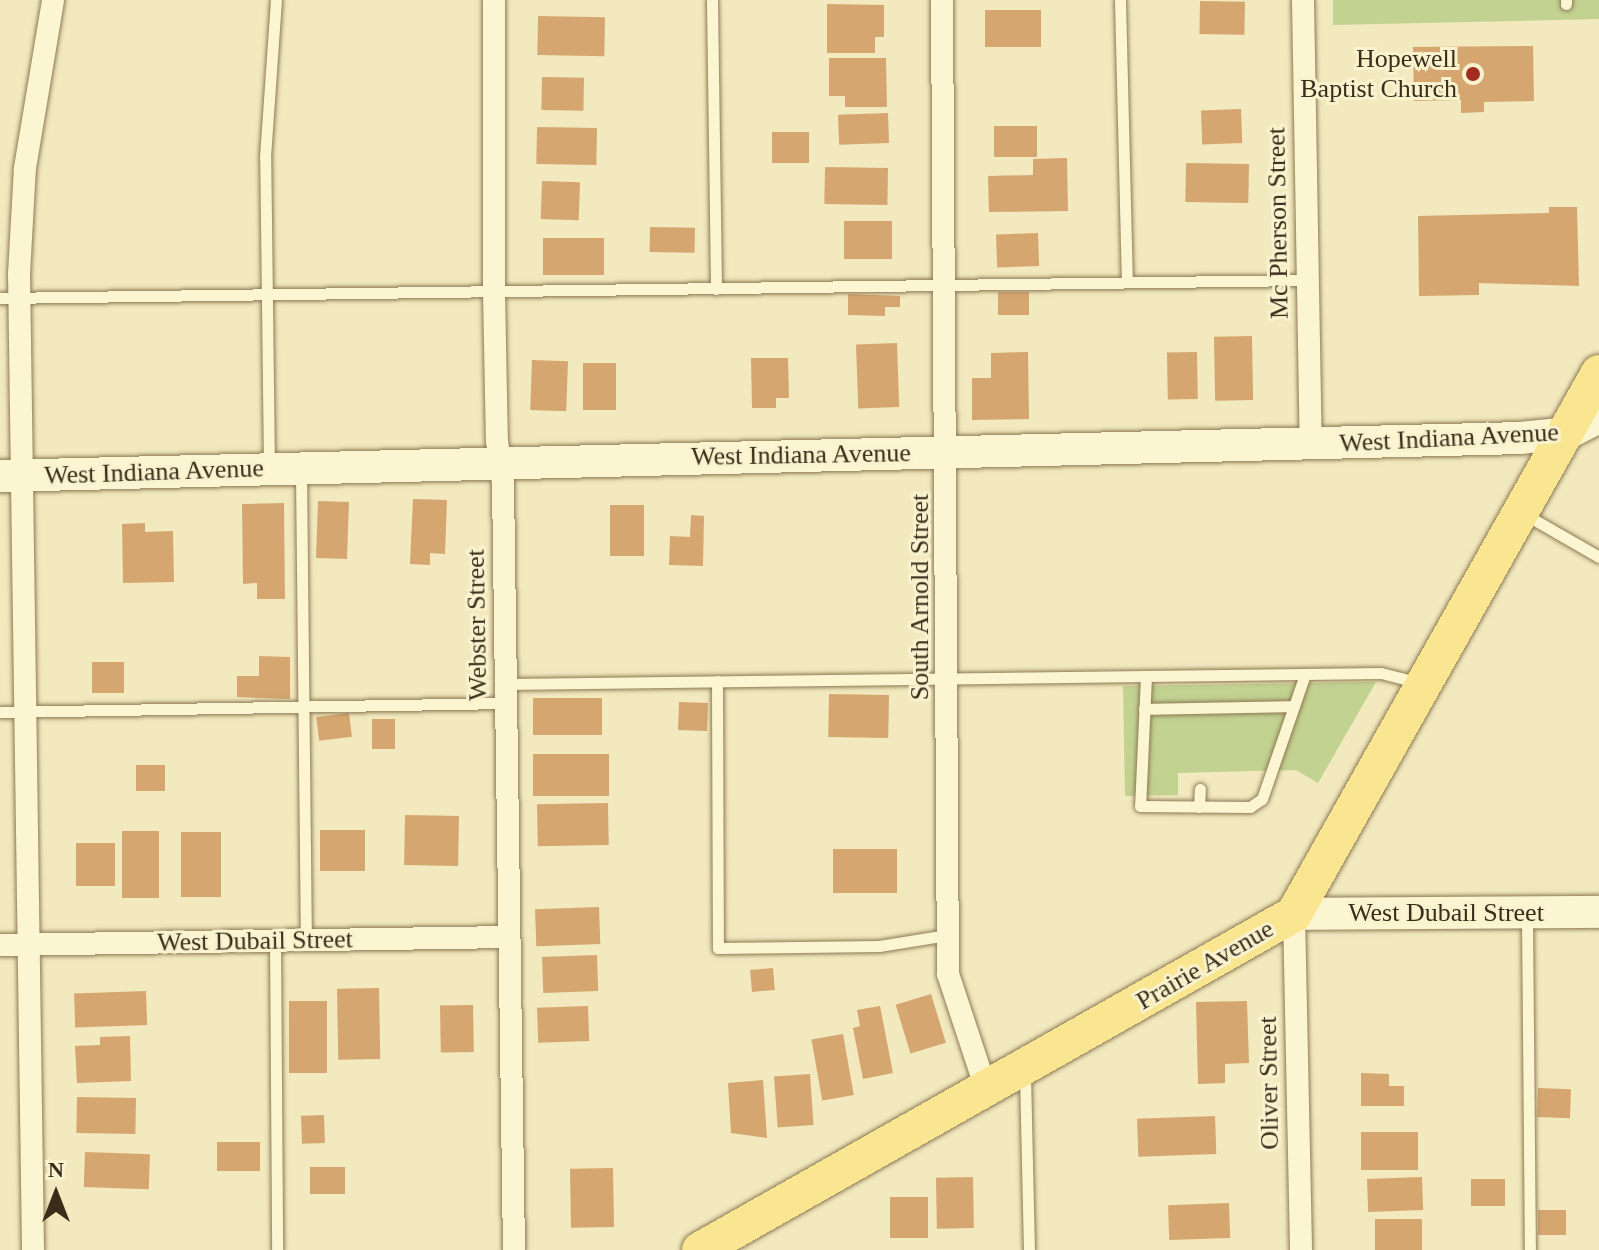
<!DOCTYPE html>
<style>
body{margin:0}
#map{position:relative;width:1599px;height:1250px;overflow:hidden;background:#f2e9be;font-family:Georgia,serif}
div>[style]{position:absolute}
.green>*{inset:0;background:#c2d291}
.building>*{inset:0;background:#d5a66f;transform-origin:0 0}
.roads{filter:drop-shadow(0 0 2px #8d7954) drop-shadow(0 0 2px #8d7954)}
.lane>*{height:11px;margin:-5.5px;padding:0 5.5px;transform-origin:5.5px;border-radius:5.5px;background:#fcf5d2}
.street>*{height:22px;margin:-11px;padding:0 11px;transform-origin:11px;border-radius:11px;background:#fcf5d2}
.secondary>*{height:32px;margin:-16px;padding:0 16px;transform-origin:16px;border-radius:16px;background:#fcf5d2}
.primary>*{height:36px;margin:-18px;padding:0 18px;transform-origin:18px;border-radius:18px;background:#fae691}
.dots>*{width:22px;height:22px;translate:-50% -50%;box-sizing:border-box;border:4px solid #f9f2ce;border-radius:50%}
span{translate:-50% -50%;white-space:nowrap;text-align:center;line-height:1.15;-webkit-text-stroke:6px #f9f2ce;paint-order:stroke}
.poi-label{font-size:26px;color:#3a2e1b}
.right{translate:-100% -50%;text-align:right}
.street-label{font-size:26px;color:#3a2e1b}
.north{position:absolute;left:16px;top:1154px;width:80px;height:80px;-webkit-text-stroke:6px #f9f2ce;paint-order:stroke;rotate:0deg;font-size:22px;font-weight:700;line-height:32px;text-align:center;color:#3a2e1b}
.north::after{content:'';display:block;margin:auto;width:28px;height:36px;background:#3a2e1b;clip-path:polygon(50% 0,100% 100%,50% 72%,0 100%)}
</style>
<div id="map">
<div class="green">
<i style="clip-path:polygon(1333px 0,1599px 0,1599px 19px,1333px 25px)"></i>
<i style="clip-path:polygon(1376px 682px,1318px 783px,1296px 770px,1178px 773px,1178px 795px,1125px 796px,1123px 686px)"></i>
</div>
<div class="building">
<i style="left:1200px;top:1px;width:45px;height:33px;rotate:1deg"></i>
<i style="clip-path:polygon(827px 4px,884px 5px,884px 37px,875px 37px,875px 53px,827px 53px)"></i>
<i style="left:1041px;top:10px;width:37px;height:56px;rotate:90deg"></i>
<i style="left:538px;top:16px;width:67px;height:39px;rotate:1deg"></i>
<i style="clip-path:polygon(1533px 46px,1534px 101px,1484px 102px,1484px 112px,1461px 113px,1461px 100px,1414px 101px,1413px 47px)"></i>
<i style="clip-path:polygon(829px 58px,886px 58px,887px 107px,845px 107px,845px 96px,829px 96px)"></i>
<i style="left:542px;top:77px;width:42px;height:33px;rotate:1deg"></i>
<i style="left:1241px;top:109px;width:34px;height:40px;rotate:88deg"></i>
<i style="left:888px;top:113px;width:30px;height:50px;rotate:88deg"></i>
<i style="left:994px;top:126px;width:43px;height:31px"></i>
<i style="left:537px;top:127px;width:60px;height:37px;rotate:1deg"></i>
<i style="left:772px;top:132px;width:37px;height:31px"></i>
<i style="clip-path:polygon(1067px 158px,1068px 211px,989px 212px,988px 176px,1033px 175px,1033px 159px)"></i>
<i style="left:1186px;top:163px;width:63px;height:39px;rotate:1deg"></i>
<i style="left:825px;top:167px;width:63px;height:37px;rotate:1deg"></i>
<i style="left:542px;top:181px;width:38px;height:38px;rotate:2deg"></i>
<i style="clip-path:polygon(1549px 207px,1577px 207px,1579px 286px,1479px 283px,1479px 295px,1419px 296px,1418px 216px,1549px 213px)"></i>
<i style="left:844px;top:221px;width:48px;height:38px"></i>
<i style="left:650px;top:227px;width:45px;height:25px;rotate:1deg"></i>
<i style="left:1038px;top:233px;width:33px;height:42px;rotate:88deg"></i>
<i style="left:543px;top:238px;width:61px;height:37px"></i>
<i style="left:1029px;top:292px;width:23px;height:31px;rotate:90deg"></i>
<i style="clip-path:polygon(848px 294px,900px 296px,900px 307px,885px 307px,885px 316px,848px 315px)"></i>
<i style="left:1252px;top:336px;width:64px;height:38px;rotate:89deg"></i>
<i style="left:897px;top:343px;width:64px;height:41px;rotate:88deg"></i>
<i style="clip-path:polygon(1028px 352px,1029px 419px,972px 420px,972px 378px,991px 378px,991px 353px)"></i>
<i style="left:1197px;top:352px;width:47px;height:30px;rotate:89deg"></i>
<i style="clip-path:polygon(751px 358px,788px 358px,789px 398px,776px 398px,776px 408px,752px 408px)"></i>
<i style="left:532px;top:360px;width:36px;height:50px;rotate:2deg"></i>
<i style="left:583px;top:363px;width:33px;height:47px"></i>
<i style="clip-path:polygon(413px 499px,447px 500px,445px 554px,430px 553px,430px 565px,410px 564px)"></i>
<i style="left:318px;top:501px;width:31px;height:57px;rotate:2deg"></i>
<i style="clip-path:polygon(284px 503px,285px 599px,257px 599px,257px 583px,243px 584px,242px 504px)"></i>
<i style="left:610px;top:505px;width:34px;height:51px"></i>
<i style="clip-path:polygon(691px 515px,704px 516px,703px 566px,669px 565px,670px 536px,690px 537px)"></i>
<i style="clip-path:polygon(145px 523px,145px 532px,173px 531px,174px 582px,123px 583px,122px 524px)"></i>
<i style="clip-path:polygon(259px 656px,290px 657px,290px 699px,237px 697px,237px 676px,259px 676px)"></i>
<i style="left:124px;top:662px;width:31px;height:32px;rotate:90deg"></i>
<i style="left:829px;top:694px;width:60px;height:43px;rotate:1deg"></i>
<i style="left:602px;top:698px;width:37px;height:69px;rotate:90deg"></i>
<i style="left:679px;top:702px;width:29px;height:28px;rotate:2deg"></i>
<i style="left:349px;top:713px;width:24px;height:33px;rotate:83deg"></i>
<i style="left:372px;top:719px;width:23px;height:30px"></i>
<i style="left:609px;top:754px;width:42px;height:76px;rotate:90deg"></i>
<i style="left:136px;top:765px;width:29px;height:26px"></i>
<i style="left:608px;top:803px;width:42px;height:71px;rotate:89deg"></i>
<i style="left:405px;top:815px;width:54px;height:50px;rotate:1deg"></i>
<i style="left:320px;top:830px;width:45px;height:41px"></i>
<i style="left:122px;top:831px;width:37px;height:67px"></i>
<i style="left:181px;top:832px;width:40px;height:65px"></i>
<i style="left:115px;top:843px;width:43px;height:39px;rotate:90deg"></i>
<i style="left:897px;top:849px;width:44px;height:64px;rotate:90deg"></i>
<i style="left:599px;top:907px;width:37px;height:64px;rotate:88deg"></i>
<i style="left:597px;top:955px;width:36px;height:55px;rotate:88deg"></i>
<i style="left:773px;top:968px;width:22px;height:23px;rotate:85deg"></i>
<i style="left:379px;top:988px;width:71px;height:42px;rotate:89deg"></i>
<i style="left:146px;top:991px;width:34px;height:72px;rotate:88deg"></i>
<i style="left:931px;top:994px;width:51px;height:37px;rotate:73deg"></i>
<i style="left:289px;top:1001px;width:38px;height:72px"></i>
<i style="clip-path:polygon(1247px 1001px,1249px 1063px,1225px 1064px,1225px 1083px,1198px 1084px,1196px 1002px)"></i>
<i style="left:473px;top:1005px;width:47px;height:33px;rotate:89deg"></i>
<i style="left:588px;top:1006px;width:35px;height:51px;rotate:88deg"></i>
<i style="clip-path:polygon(880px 1006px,893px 1073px,863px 1079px,853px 1028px,860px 1026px,857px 1010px)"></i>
<i style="left:843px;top:1034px;width:62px;height:32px;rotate:80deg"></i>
<i style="clip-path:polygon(130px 1036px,131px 1081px,77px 1083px,75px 1046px,100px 1045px,100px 1037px)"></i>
<i style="clip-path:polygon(1361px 1073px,1389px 1074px,1389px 1086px,1404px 1086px,1404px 1106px,1361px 1106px)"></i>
<i style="left:810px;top:1074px;width:51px;height:36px;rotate:86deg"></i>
<i style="clip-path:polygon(763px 1080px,767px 1138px,731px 1133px,728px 1083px)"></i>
<i style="left:1538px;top:1088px;width:33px;height:29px;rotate:2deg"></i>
<i style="left:77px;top:1097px;width:59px;height:36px;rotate:1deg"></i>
<i style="left:324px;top:1115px;width:28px;height:23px;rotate:88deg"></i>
<i style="left:1215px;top:1116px;width:38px;height:78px;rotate:88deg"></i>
<i style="left:1418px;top:1132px;width:38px;height:57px;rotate:90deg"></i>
<i style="left:260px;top:1142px;width:29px;height:43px;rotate:90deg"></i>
<i style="left:85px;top:1152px;width:65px;height:35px;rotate:2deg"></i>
<i style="left:310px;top:1167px;width:35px;height:27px"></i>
<i style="left:613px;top:1168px;width:59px;height:43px;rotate:89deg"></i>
<i style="left:973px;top:1177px;width:51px;height:37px;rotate:89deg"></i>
<i style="left:1422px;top:1177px;width:33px;height:55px;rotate:88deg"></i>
<i style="left:1471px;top:1179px;width:34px;height:27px"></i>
<i style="left:890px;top:1197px;width:38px;height:41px"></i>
<i style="left:1229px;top:1203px;width:35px;height:61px;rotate:88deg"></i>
<i style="left:1538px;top:1210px;width:28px;height:25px"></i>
<i style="left:1422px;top:1219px;width:31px;height:47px;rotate:90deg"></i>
</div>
<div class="roads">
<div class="lane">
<i style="left:712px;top:0;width:289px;rotate:89.2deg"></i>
<i style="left:1120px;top:0;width:280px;rotate:88.6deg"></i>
<i style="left:1566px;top:0;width:4px;rotate:90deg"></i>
<i style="left:0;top:298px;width:1306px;rotate:-0.79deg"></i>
<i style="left:269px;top:467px;width:310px;rotate:-90.7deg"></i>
<i style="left:265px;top:157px;width:157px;rotate:-86deg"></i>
<i style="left:301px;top:472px;width:468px;rotate:89.4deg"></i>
<i style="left:1526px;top:515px;width:84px;rotate:29.9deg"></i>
<i style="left:1146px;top:676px;width:130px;rotate:92.6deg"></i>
<i style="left:1140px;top:806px;width:110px;rotate:0.5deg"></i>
<i style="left:1250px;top:807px;width:14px;rotate:-34deg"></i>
<i style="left:1262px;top:799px;width:132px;rotate:-71deg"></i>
<i style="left:717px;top:681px;width:267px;rotate:89.8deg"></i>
<i style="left:718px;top:948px;width:161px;rotate:-0.7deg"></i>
<i style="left:879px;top:946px;width:69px;rotate:-9.2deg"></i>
<i style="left:506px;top:684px;width:875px;rotate:-0.72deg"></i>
<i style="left:1381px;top:673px;width:40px;rotate:14.4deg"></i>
<i style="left:1144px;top:709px;width:150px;rotate:-1.1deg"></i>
<i style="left:0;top:712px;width:506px;rotate:-1.02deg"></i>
<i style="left:1199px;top:807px;width:18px;rotate:-87deg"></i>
<i style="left:1527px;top:917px;width:333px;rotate:89.5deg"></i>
<i style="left:275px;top:940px;width:310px;rotate:89.6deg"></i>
<i style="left:1025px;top:1075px;width:175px;rotate:88.7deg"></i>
</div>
<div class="street">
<i style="left:494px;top:0;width:291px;rotate:90deg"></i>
<i style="left:494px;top:291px;width:150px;rotate:88.9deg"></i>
<i style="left:497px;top:441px;width:42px;rotate:81.9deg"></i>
<i style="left:503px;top:483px;width:767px;rotate:89.18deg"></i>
<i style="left:942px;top:0;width:974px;rotate:89.65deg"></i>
<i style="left:948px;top:974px;width:124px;rotate:71.7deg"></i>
<i style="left:1303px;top:0;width:445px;rotate:89deg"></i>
<i style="left:1294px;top:914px;width:336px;rotate:88.8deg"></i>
<i style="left:0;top:945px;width:509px;rotate:-0.9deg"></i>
<i style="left:33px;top:1250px;width:976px;rotate:-90.82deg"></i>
<i style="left:19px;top:274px;width:106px;rotate:-86.8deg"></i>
<i style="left:25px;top:168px;width:170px;rotate:-80.5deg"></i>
</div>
<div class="secondary">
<i style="left:0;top:476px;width:1520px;rotate:-1.43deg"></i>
<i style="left:1520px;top:438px;width:48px;rotate:-5.9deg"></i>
<i style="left:1568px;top:433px;width:35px;rotate:-27deg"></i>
<i style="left:1294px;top:914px;width:305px;rotate:-0.4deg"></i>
</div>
<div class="primary">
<i style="left:700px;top:1250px;width:682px;rotate:-29.49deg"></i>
<i style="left:1294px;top:914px;width:621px;rotate:-60.59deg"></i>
</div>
</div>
<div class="dots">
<i style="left:1473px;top:74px;background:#a22d1e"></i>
</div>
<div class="poi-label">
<span class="right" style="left:1457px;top:74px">Hopewell<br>Baptist Church</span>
</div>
<div class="street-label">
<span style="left:1278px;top:223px;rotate:-91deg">Mc Pherson Street</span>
<span style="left:1449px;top:438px;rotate:-3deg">West Indiana Avenue</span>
<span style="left:801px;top:455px;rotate:-1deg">West Indiana Avenue</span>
<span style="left:154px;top:472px;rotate:-2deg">West Indiana Avenue</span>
<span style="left:920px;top:597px;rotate:-90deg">South Arnold Street</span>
<span style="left:477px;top:625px;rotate:-91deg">Webster Street</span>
<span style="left:1446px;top:913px">West Dubail Street</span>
<span style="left:255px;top:941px;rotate:-1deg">West Dubail Street</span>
<span style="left:1205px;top:965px;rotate:-30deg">Prairie Avenue</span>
<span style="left:1269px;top:1083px;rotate:-91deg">Oliver Street</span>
</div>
<div class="north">N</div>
</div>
